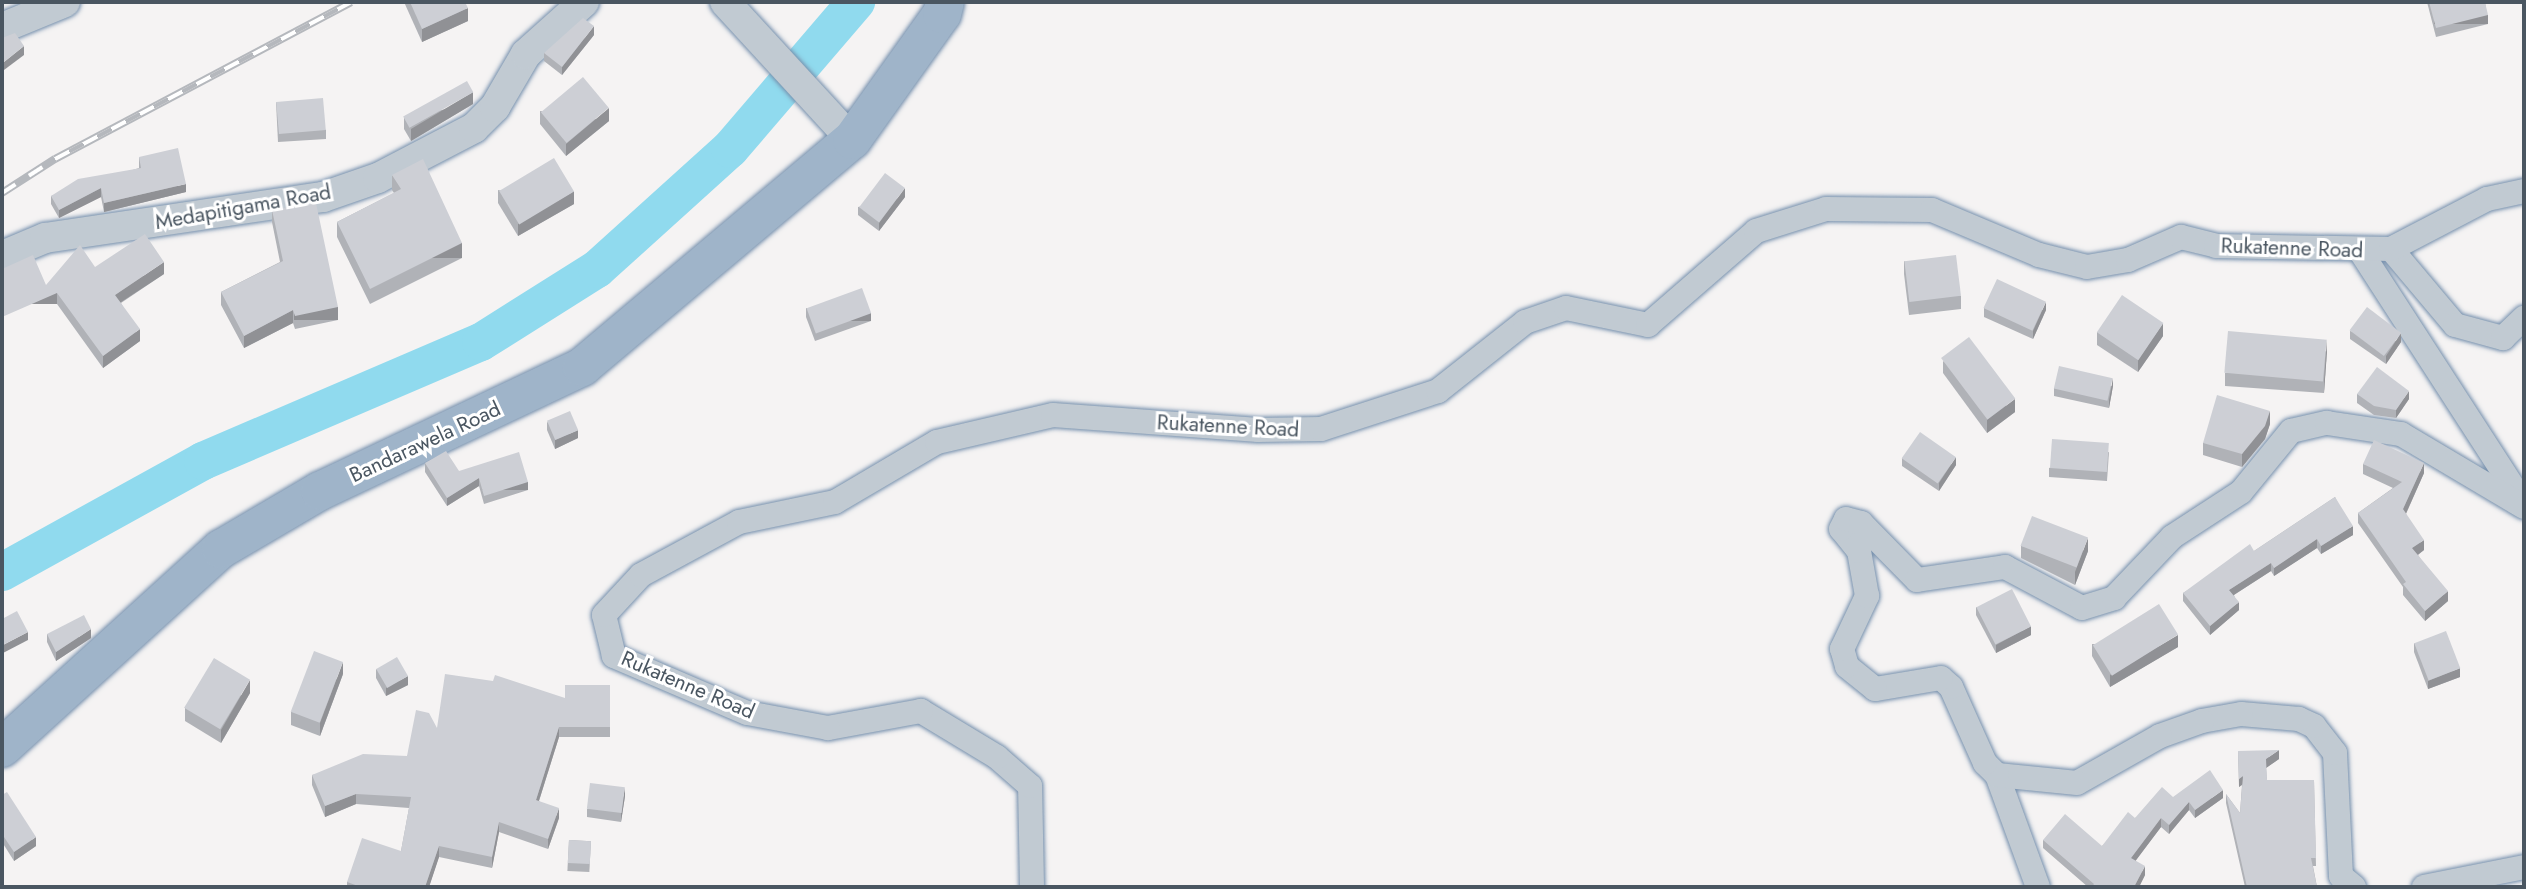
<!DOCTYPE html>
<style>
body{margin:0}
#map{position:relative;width:2526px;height:889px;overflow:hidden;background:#f5f3f3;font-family:Jost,sans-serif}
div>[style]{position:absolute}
.river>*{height:38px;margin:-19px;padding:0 19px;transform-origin:19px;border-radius:19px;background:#90daee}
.roads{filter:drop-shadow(0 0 2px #7690ad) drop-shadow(0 0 2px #7690ad)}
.minor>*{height:24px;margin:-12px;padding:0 12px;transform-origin:12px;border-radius:12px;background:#c1cad2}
.tertiary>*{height:30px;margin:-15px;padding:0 15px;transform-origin:15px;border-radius:15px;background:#c1cad2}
.trunk>*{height:38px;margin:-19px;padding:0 19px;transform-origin:19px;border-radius:19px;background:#9fb4c9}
.rail>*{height:8px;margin-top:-4px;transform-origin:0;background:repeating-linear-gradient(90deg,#fff 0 16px,#b5b8bd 0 32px);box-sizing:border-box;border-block:2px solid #b5b8bd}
.wall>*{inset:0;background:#b0b2b7;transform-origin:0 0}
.shaded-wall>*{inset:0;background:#909195;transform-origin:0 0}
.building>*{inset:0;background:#cdcfd5;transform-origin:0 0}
span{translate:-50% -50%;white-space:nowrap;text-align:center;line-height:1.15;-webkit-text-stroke:6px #fff;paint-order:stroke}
.street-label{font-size:21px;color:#4a5661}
.frame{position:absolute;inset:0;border:4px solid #4a5661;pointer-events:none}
</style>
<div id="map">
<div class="river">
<i style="left:2px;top:572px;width:230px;rotate:-28.9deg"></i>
<i style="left:203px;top:461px;width:302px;rotate:-23.2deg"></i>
<i style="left:481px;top:342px;width:137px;rotate:-32.2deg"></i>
<i style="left:597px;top:269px;width:179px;rotate:-42.1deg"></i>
<i style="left:730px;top:149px;width:194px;rotate:-49.4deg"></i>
</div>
<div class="roads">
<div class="minor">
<i style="left:2391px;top:249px;width:99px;rotate:49.9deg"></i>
<i style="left:2455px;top:325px;width:50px;rotate:15.2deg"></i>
<i style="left:2503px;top:338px;width:29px;rotate:-44deg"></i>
<i style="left:2361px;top:252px;width:297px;rotate:57.1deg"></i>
<i style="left:1997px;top:775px;width:119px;rotate:69.9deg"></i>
<i style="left:1032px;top:887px;width:101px;rotate:-91.1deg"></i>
<i style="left:1030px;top:786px;width:44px;rotate:-138.7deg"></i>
<i style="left:997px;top:757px;width:89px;rotate:-148.8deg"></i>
<i style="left:921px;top:711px;width:95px;rotate:169.6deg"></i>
<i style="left:828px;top:728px;width:82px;rotate:-169.5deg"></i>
<i style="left:747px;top:713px;width:145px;rotate:-156.8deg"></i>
<i style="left:614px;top:656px;width:42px;rotate:-103.7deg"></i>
<i style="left:604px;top:615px;width:54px;rotate:-47.2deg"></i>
<i style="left:641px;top:575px;width:111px;rotate:-28.4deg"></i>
<i style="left:739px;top:522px;width:98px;rotate:-11.8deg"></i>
<i style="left:835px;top:502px;width:118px;rotate:-30.5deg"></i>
<i style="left:937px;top:442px;width:119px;rotate:-13.1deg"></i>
<i style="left:1053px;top:415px;width:206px;rotate:4.2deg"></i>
<i style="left:1258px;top:430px;width:63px;rotate:-0.9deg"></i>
<i style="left:1321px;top:429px;width:123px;rotate:-18deg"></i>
<i style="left:1438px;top:391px;width:111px;rotate:-38.4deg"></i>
<i style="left:1525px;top:322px;width:43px;rotate:-18.9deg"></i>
<i style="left:1566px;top:308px;width:84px;rotate:11.7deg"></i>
<i style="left:1648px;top:325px;width:143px;rotate:-41deg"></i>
<i style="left:1756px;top:231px;width:73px;rotate:-17.4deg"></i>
<i style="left:1826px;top:209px;width:106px;rotate:0.5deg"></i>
<i style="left:1932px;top:210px;width:116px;rotate:22.8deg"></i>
<i style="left:2039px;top:255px;width:49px;rotate:14deg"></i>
<i style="left:2087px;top:267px;width:42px;rotate:-9.7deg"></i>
<i style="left:2128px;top:260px;width:58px;rotate:-23.5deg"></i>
<i style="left:2181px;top:237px;width:36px;rotate:14deg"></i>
<i style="left:2216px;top:246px;width:175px;rotate:1deg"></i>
<i style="left:2391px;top:249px;width:108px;rotate:-27.5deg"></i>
<i style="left:2487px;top:199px;width:38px;rotate:-12deg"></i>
<i style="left:2354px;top:887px;width:17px;rotate:-140deg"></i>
<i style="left:2341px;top:876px;width:123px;rotate:-92.8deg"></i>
<i style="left:2335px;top:753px;width:34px;rotate:-128deg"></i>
<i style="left:2314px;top:726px;width:17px;rotate:-155deg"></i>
<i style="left:2299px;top:719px;width:58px;rotate:-175.1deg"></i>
<i style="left:2241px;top:714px;width:40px;rotate:170deg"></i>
<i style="left:2202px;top:721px;width:45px;rotate:160.3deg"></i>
<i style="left:2160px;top:736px;width:95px;rotate:150.5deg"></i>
<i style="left:2077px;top:783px;width:80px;rotate:-174.3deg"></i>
<i style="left:1997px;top:775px;width:17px;rotate:-135deg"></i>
<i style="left:1985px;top:763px;width:83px;rotate:-114.1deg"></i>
<i style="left:1951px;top:687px;width:13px;rotate:-138deg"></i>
<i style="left:1941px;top:678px;width:67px;rotate:170.5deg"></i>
<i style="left:1875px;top:689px;width:36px;rotate:-141deg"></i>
<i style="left:1847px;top:666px;width:18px;rotate:-106deg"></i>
<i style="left:1842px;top:649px;width:59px;rotate:-64.7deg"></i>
<i style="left:1867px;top:596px;width:46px;rotate:-100.1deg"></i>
<i style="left:1859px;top:551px;width:28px;rotate:-129deg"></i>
<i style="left:1841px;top:529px;width:11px;rotate:-63deg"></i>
<i style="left:1846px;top:519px;width:16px;rotate:15deg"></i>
<i style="left:1861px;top:523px;width:80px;rotate:45.5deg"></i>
<i style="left:1917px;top:580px;width:89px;rotate:-8.4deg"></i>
<i style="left:2005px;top:567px;width:87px;rotate:28deg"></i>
<i style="left:2082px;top:608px;width:34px;rotate:-17deg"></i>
<i style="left:2114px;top:598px;width:84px;rotate:-46.4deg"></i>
<i style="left:2172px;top:537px;width:82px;rotate:-33.1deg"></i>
<i style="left:2241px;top:492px;width:79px;rotate:-50.7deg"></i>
<i style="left:2291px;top:431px;width:37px;rotate:-13deg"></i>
<i style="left:2327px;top:423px;width:75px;rotate:8.5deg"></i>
<i style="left:2401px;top:434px;width:143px;rotate:30.7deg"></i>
<i style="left:2424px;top:887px;width:102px;rotate:-11.3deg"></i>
</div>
<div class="tertiary">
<i style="left:725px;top:2px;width:188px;rotate:47.4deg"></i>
<i style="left:2px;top:28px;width:68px;rotate:-22.4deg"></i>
<i style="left:2px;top:256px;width:47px;rotate:-22.7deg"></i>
<i style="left:45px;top:238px;width:281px;rotate:-8.4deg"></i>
<i style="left:323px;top:197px;width:58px;rotate:-19.1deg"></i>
<i style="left:378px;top:178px;width:108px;rotate:-27.5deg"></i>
<i style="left:474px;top:128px;width:30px;rotate:-45deg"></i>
<i style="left:495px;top:107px;width:61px;rotate:-59.7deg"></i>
<i style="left:526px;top:54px;width:78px;rotate:-41.9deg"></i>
</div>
<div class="trunk">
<i style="left:2px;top:748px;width:296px;rotate:-42.3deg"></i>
<i style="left:221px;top:549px;width:115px;rotate:-30.4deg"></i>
<i style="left:320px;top:491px;width:290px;rotate:-25.3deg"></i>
<i style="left:582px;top:367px;width:353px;rotate:-40.1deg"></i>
<i style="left:852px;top:140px;width:155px;rotate:-54.5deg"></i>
<i style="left:942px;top:14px;width:12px;rotate:-76deg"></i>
</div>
</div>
<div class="rail">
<i style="left:2px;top:193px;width:63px;rotate:-32.7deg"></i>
<i style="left:55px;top:159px;width:335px;rotate:-27.9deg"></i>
</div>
<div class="wall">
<i style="clip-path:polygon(404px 2px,465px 2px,468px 21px,422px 42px)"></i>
<i style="clip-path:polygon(2427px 2px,2485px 2px,2488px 24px,2436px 37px)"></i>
<i style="clip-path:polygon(594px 35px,562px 75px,544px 61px,544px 53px)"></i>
<i style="clip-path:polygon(276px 102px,326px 130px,326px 139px,278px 142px)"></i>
<i style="clip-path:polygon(473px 104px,411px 141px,404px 129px,404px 117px)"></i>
<i style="clip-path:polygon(540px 111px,609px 121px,566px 156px,540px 124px)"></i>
<i style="clip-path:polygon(139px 157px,186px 192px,104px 212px,101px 197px,59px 218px,51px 204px,51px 196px,139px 168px)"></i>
<i style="clip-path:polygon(392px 175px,462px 258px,370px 304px,337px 237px,337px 222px,394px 193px,392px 190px)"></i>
<i style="clip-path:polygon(498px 190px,574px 204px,518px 236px,498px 203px)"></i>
<i style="clip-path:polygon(905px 197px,879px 231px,858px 215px,858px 207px)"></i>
<i style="clip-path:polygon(272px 210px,338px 320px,295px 329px,293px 323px,244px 348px,221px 305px,221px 292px,280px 262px,272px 222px)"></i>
<i style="clip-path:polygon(1904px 261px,1961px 296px,1961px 309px,1909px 315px,1904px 274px)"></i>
<i style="clip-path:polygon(164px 274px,121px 303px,140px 341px,103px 368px,57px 304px,46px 285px)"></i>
<i style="clip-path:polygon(806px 308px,871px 321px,815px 341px,806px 317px)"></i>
<i style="clip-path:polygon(1984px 308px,2046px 310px,2033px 339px,1984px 317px)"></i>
<i style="clip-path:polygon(2350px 331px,2401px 342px,2386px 364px,2350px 339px)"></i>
<i style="clip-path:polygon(2097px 332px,2163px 336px,2138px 372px,2097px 345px)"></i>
<i style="clip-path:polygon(2327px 351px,2324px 393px,2225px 386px,2225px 373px)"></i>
<i style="clip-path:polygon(1943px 361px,2015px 412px,1987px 433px,1943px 373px)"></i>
<i style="clip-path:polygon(2113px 386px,2109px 408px,2054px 396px,2054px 388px)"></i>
<i style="clip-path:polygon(2357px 394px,2409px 399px,2396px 418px,2374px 415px,2357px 403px)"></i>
<i style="clip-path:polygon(547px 422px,578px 438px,555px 449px,547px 430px)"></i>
<i style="clip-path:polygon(2270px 424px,2265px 439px,2242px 467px,2203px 455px,2203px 443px)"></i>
<i style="clip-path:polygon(2109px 452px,2107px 481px,2049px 477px,2049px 468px)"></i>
<i style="clip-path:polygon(1902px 458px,1956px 465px,1939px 491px,1902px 466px)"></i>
<i style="clip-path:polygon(425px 463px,459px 471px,528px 490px,484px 504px,479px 486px,447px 506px,425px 472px)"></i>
<i style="clip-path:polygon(2363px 464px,2424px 473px,2406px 514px,2424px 550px,2418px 555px,2448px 601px,2425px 621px,2403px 595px,2403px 587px,2358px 523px,2358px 513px,2393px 488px,2363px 474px)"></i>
<i style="clip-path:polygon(2335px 497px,2353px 535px,2321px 554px,2317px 548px,2274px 576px,2271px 571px,2234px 595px,2239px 610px,2210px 635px,2183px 601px,2183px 593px,2254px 551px)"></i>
<i style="clip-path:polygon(2021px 546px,2088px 551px,2075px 585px,2021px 558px)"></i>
<i style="clip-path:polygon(1976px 607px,2031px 635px,1996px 653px,1976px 615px)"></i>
<i style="clip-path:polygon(47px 634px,91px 638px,56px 661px,47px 642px)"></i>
<i style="clip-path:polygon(2414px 643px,2460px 677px,2428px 689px,2414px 652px)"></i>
<i style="clip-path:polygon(2092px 644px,2178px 647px,2110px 687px,2092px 656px)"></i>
<i style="clip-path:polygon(376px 669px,408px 685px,386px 696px,376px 678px)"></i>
<i style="clip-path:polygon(343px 674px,320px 736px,291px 725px,291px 712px)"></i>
<i style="clip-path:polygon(610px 685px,610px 737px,559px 737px,539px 801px,559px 818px,548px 849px,499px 832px,492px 868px,439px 857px,429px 887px,347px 887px,347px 882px,401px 851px,409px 808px,356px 804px,325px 817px,312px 785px,312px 775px,407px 756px,437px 728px,565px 698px)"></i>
<i style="clip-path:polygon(250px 693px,221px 743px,185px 721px,185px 708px)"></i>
<i style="clip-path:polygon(2238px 751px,2279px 759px,2266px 768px,2267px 780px,2314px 780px,2316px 866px,2313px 866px,2317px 887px,2245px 887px,2226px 803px,2226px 794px,2240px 813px,2242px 785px,2239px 787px)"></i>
<i style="clip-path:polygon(2px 795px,36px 846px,14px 861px,2px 842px)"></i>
<i style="clip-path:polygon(625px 796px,621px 822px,587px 817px,587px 809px)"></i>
<i style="clip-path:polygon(2173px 797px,2223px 798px,2195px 818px,2189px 810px,2169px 834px,2161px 827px,2135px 861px,2145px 875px,2139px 887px,2088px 887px,2043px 848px,2043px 840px,2102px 846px,2135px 818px)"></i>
<i style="left:569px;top:840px;width:22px;height:31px;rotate:3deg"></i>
</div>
<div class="shaded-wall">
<i style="clip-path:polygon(468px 8px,468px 21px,422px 42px,422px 29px)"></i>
<i style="left:2488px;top:15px;width:9px;height:54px;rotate:90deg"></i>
<i style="clip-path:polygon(594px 26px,594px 35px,562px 75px,562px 67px)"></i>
<i style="clip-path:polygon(24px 46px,24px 55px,4px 70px,4px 62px)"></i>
<i style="clip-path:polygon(473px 92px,473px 104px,411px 141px,411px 129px)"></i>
<i style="clip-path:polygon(609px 108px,609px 121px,566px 156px,566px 144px)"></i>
<i style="clip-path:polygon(186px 184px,186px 192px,104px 212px,104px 203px)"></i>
<i style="clip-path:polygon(101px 188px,101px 197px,59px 218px,59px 210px)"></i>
<i style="clip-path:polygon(905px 188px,905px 197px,879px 231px,879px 223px)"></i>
<i style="clip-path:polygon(574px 191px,574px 204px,518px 236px,518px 224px)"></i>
<i style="left:462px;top:243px;width:15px;height:103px;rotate:90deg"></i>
<i style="clip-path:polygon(164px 262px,164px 274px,115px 306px,115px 295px)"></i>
<i style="left:57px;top:293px;width:11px;height:60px;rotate:90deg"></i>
<i style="clip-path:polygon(2046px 302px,2046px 310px,2033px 339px,2033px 331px)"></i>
<i style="left:338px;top:307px;width:13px;height:44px;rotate:90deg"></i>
<i style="clip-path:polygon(293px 310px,293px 323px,244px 348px,244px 336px)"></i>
<i style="left:871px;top:313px;width:8px;height:59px;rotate:90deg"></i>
<i style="clip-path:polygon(2163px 323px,2163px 336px,2138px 372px,2138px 360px)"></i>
<i style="clip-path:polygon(140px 329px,140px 341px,103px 368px,103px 356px)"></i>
<i style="clip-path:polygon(2401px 333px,2401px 342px,2386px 364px,2386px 356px)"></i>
<i style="clip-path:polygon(2327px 339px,2327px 351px,2324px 393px,2324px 381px)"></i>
<i style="clip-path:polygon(2113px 378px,2113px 386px,2109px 408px,2109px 400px)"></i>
<i style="clip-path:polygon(2409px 391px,2409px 399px,2396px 418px,2396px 410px)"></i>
<i style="clip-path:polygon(2015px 399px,2015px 412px,1987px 433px,1987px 420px)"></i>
<i style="clip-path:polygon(2270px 411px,2270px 424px,2265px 439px,2242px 467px,2242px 454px)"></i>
<i style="clip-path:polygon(578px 430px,578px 438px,555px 449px,555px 440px)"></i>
<i style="clip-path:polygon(1956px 457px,1956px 465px,1939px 491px,1939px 483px)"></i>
<i style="clip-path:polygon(2424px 463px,2424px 473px,2403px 520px,2403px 509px)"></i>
<i style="clip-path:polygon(479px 478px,479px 486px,447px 506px,447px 498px)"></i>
<i style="left:528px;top:482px;width:8px;height:46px;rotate:90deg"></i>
<i style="clip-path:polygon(2353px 526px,2353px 535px,2321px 554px,2321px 546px)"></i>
<i style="clip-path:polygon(2088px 538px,2088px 551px,2075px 585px,2075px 572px)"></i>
<i style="clip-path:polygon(2317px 539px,2317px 548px,2274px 576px,2274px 568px)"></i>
<i style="clip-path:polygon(2424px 540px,2424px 550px,2412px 559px,2412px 548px)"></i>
<i style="clip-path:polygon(2271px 563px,2271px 571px,2229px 598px,2229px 590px)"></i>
<i style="clip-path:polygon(2448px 591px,2448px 601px,2425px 621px,2425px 611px)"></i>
<i style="clip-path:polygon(2239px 602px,2239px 610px,2210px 635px,2210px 626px)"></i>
<i style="clip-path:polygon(2031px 626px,2031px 635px,1996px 653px,1996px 645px)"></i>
<i style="clip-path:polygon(91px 629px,91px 638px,56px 661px,56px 652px)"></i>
<i style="clip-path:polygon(28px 632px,28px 640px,3px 653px,3px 645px)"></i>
<i style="clip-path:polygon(2178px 635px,2178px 647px,2110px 687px,2110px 675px)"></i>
<i style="clip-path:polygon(343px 662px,343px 674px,320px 736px,320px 723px)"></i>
<i style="clip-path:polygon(2460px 668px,2460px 677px,2428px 689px,2428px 681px)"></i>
<i style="clip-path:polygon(408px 676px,408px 685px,386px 696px,386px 688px)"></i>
<i style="clip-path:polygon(250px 680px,250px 693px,221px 743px,221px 730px)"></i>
<i style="clip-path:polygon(559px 727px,559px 737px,536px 810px,536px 800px)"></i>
<i style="clip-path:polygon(2279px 750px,2279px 759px,2266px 768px,2266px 759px)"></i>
<i style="clip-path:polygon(2243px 776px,2243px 784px,2239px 787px,2239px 779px)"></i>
<i style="clip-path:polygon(625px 787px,625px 796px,621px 822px,621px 813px)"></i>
<i style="clip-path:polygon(2223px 790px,2223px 798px,2195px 818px,2195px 810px)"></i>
<i style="clip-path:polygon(356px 794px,356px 804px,325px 817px,325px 806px)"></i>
<i style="clip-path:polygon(2189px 802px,2189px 810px,2169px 834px,2169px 825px)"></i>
<i style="clip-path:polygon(559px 808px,559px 818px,548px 849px,548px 839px)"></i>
<i style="clip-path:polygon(2161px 818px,2161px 827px,2131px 867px,2131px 858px)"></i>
<i style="clip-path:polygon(499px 822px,499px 832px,492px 868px,492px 857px)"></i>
<i style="clip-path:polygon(36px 837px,36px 846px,14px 861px,14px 852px)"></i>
<i style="clip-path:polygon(439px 846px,439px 857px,429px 887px,425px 887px)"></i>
<i style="clip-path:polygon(2145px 866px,2145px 875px,2139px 887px,2134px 887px)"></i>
</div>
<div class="building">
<i style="clip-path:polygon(410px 2px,465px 2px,468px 8px,422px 29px)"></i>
<i style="clip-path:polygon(2429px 2px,2485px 2px,2488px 15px,2436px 28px)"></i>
<i style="clip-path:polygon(583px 18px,594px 26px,562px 67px,544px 53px)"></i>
<i style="clip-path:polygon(15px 33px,24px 46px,4px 62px,2px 60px,2px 38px)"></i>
<i style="left:583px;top:77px;width:40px;height:55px;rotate:50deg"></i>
<i style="left:467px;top:81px;width:13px;height:73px;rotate:61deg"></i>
<i style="left:323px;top:98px;width:32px;height:47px;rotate:85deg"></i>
<i style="clip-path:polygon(178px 148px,186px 184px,104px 203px,101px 188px,59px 210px,51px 196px,78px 179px,141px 168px,139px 157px)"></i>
<i style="left:554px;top:158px;width:39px;height:64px;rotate:59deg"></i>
<i style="clip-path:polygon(423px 159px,462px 243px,370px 289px,337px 222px,401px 189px,392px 175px)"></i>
<i style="left:885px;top:173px;width:25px;height:43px;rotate:37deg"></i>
<i style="clip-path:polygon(316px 203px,338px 307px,295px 316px,293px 310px,244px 336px,221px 292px,283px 261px,272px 210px)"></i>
<i style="clip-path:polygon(145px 234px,164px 262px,115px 295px,140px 329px,103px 356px,57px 293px,2px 317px,2px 269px,33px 255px,46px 285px,80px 245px,95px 267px)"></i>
<i style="left:1956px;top:255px;width:41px;height:52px;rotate:83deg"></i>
<i style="left:1997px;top:279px;width:54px;height:32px;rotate:25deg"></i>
<i style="left:862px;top:288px;width:27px;height:59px;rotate:70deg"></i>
<i style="left:2122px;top:295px;width:50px;height:45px;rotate:34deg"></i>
<i style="left:2367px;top:307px;width:43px;height:29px;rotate:37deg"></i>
<i style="left:2228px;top:331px;width:99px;height:42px;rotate:5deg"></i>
<i style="left:1969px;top:337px;width:77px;height:35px;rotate:53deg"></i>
<i style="left:2059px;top:366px;width:55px;height:23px;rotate:13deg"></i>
<i style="clip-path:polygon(2377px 367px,2409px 391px,2396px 410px,2374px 406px,2357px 394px)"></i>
<i style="clip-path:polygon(2217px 395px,2270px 411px,2265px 426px,2242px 454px,2203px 443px)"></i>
<i style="left:570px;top:411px;width:21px;height:25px;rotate:67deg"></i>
<i style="left:1920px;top:432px;width:44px;height:32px;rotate:35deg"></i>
<i style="left:2052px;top:439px;width:57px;height:29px;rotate:4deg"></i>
<i style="clip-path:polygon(2374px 440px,2424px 463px,2403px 509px,2424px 540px,2412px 548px,2448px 591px,2425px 611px,2403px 584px,2406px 582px,2358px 513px,2402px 482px,2363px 464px)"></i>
<i style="clip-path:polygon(446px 451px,459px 471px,519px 452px,528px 482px,484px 496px,479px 478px,447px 498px,425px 463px)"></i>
<i style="clip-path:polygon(2335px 497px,2353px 526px,2321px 546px,2317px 539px,2274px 568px,2271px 563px,2229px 590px,2239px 602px,2210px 626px,2183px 593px,2250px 544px,2254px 551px)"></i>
<i style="left:2032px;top:516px;width:60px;height:32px;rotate:21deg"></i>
<i style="left:2012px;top:589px;width:42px;height:40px;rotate:63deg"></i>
<i style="left:2159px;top:604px;width:36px;height:78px;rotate:58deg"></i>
<i style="clip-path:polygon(17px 611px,28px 632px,3px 645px,2px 642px,2px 619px)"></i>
<i style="clip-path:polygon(84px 615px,91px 629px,56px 652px,47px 634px)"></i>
<i style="left:2446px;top:631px;width:40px;height:34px;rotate:69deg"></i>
<i style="left:314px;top:651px;width:31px;height:65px;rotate:21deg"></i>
<i style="left:397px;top:657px;width:22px;height:24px;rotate:60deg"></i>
<i style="left:214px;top:658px;width:42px;height:58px;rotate:31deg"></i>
<i style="clip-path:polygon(445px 674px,493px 681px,495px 675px,565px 698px,565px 685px,610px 685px,610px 727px,559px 727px,536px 800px,559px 808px,548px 839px,499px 822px,492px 857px,439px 846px,425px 887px,361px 887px,347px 882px,362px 838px,401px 851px,411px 797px,356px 794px,325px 806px,312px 775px,363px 754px,407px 756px,416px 710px,429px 713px,437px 728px)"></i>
<i style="clip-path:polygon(2279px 750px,2266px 759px,2267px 780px,2314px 780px,2316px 858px,2311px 858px,2317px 887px,2247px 887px,2226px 794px,2240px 813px,2243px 776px,2239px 779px,2238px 751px)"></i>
<i style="clip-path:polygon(2210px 770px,2223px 790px,2195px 810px,2189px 802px,2169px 825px,2161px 818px,2131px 858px,2145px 866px,2134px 887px,2092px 887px,2094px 884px,2043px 840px,2065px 814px,2102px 846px,2128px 812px,2135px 818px,2162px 787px,2173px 797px)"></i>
<i style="left:590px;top:783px;width:35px;height:26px;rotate:7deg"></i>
<i style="clip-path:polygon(7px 792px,36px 837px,14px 852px,2px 834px,2px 795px)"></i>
<i style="left:569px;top:840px;width:22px;height:23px;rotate:3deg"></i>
</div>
<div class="street-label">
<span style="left:243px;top:207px;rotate:-10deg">Medapitigama Road</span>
<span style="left:2292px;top:248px;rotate:2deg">Rukatenne Road</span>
<span style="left:1228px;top:426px;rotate:3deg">Rukatenne Road</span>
<span style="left:425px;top:442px;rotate:-25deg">Bandarawela Road</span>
<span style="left:688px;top:685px;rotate:23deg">Rukatenne Road</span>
</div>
<div class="frame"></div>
</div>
